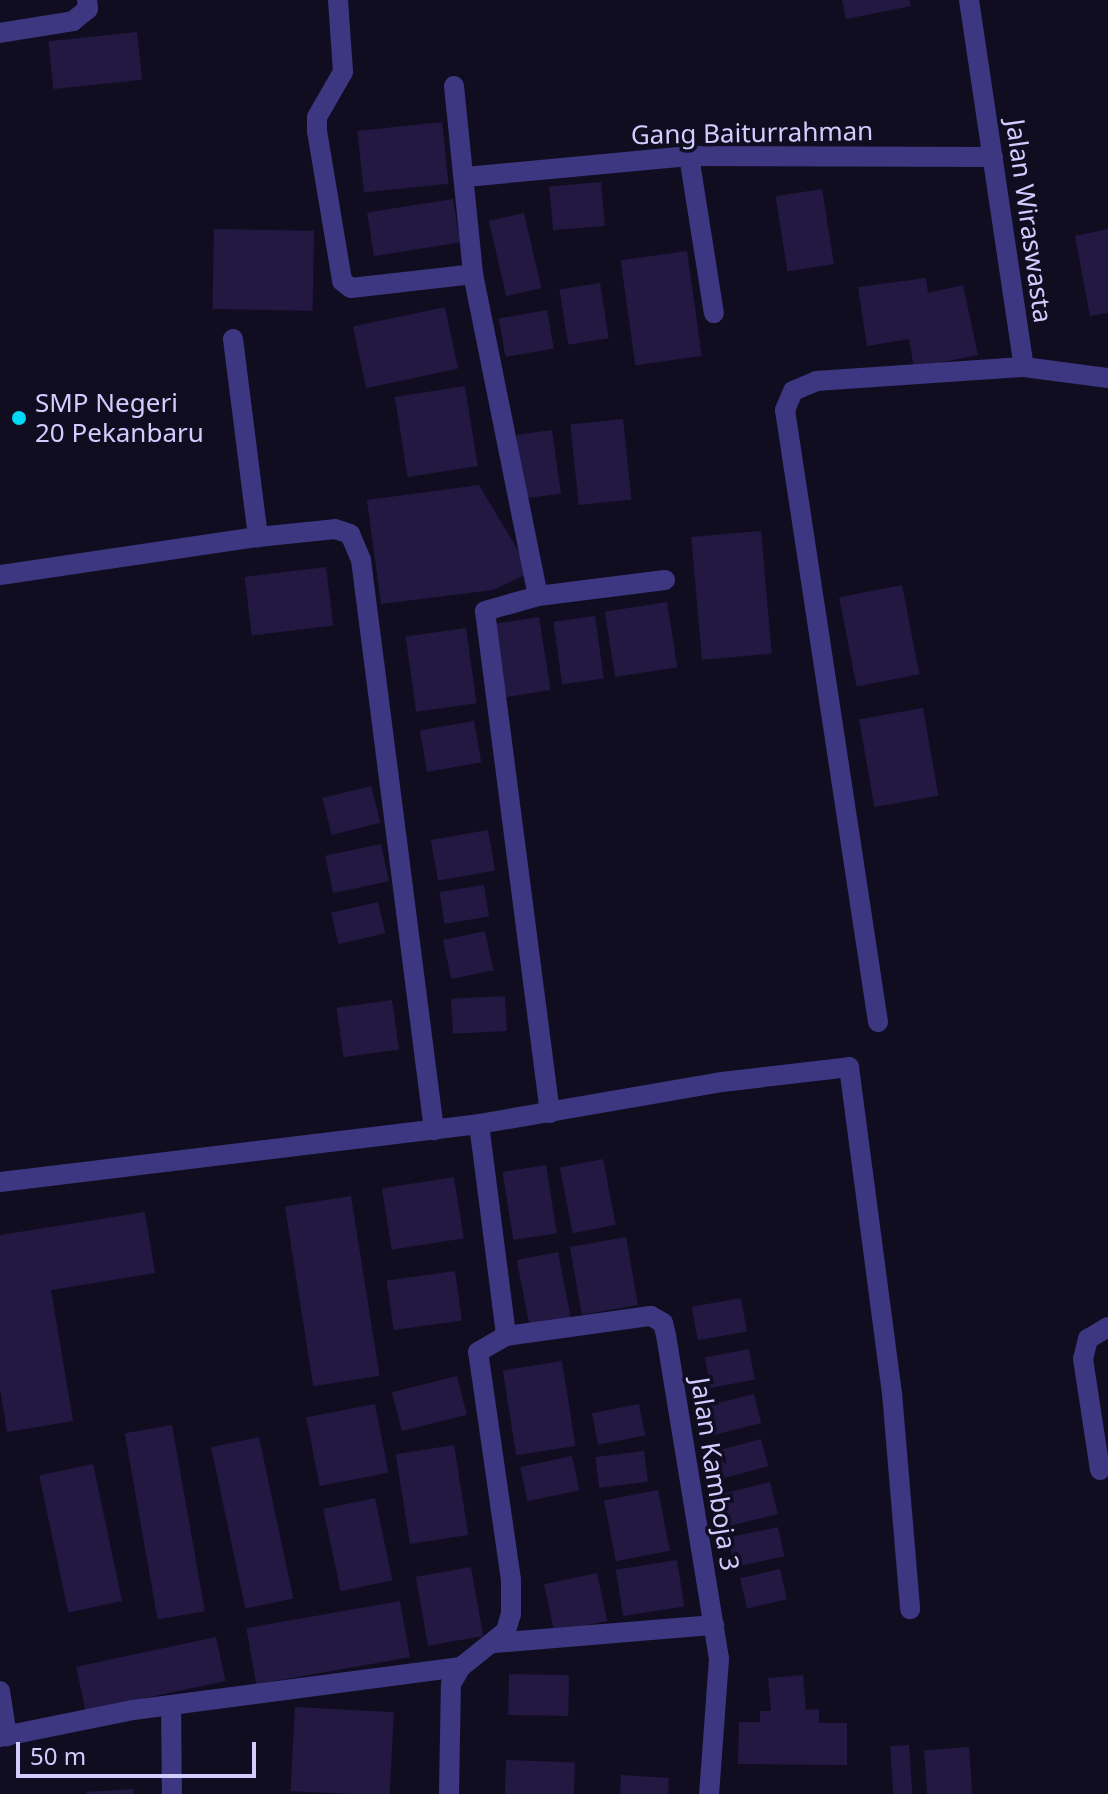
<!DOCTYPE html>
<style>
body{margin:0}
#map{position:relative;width:1108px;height:1794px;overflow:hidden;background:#110d21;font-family:"Noto Sans",sans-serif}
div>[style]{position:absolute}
.building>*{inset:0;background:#221842;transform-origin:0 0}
.minor>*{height:20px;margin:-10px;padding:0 10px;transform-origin:10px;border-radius:10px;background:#3c3780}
.dots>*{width:22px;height:22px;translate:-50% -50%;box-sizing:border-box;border:4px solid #110d21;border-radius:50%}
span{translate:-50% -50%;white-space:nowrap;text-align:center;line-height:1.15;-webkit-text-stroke:7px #110d21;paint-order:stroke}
.street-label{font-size:26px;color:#d3ccff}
.poi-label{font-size:26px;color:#d3ccff}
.left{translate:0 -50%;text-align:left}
.scale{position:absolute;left:16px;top:1742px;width:240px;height:36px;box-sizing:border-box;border:4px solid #d3ccff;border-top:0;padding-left:10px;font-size:24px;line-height:28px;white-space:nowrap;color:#d3ccff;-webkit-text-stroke:6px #110d21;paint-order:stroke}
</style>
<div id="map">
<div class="building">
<i style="clip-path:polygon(842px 0,909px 0,911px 6px,846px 19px)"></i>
<i style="left:137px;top:32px;width:48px;height:89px;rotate:84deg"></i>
<i style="left:442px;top:122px;width:62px;height:85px;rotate:84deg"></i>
<i style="left:601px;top:182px;width:44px;height:52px;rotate:85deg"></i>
<i style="left:822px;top:189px;width:76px;height:47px;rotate:81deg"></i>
<i style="left:453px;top:199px;width:44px;height:87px;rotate:81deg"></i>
<i style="left:524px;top:213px;width:77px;height:36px;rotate:77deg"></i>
<i style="left:214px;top:229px;width:100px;height:80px;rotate:1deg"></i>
<i style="clip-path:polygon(1108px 229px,1108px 313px,1090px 316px,1075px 236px)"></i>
<i style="left:687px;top:251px;width:106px;height:67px;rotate:82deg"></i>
<i style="clip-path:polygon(926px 278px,928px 293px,963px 285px,978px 355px,914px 368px,909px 339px,867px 346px,858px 287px)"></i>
<i style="left:600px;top:283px;width:56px;height:41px;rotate:81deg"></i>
<i style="left:445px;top:307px;width:63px;height:94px;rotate:78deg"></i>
<i style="left:547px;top:310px;width:39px;height:49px;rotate:80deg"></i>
<i style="left:465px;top:386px;width:81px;height:71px;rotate:81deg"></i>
<i style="left:623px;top:419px;width:81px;height:53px;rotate:84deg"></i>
<i style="left:552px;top:430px;width:64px;height:36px;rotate:82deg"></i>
<i style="clip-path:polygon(479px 485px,531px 572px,493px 590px,381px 604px,367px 500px)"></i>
<i style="left:761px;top:531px;width:123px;height:70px;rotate:85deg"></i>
<i style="left:326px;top:567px;width:59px;height:82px;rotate:83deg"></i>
<i style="left:902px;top:585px;width:91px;height:64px;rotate:79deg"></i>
<i style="left:667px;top:602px;width:66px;height:63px;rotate:81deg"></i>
<i style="left:595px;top:616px;width:63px;height:42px;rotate:82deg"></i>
<i style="left:539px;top:617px;width:74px;height:47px;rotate:81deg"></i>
<i style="left:466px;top:628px;width:76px;height:61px;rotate:82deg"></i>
<i style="left:923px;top:708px;width:89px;height:65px;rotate:80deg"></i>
<i style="left:474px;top:721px;width:42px;height:55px;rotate:80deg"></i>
<i style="left:371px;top:786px;width:38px;height:50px;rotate:76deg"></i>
<i style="left:488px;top:830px;width:41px;height:58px;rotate:80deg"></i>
<i style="left:381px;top:844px;width:38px;height:57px;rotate:78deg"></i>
<i style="left:484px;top:885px;width:32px;height:45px;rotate:81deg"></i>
<i style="left:378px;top:902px;width:32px;height:48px;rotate:77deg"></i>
<i style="left:485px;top:931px;width:40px;height:43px;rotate:78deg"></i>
<i style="left:505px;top:996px;width:35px;height:54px;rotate:87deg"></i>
<i style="left:392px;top:1000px;width:50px;height:56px;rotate:82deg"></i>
<i style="left:603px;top:1159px;width:67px;height:44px;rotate:79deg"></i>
<i style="left:546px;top:1165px;width:69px;height:44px;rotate:81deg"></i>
<i style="left:454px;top:1177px;width:62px;height:73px;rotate:81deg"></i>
<i style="left:351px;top:1196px;width:182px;height:67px;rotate:81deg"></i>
<i style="clip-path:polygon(145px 1212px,155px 1273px,51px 1290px,73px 1421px,7px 1432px,0 1388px,0 1235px)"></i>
<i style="left:626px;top:1237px;width:69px;height:57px;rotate:80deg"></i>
<i style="left:558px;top:1252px;width:70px;height:42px;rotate:79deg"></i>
<i style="left:455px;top:1271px;width:50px;height:69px;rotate:82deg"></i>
<i style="left:741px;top:1298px;width:34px;height:50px;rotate:80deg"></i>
<i style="left:749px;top:1349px;width:31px;height:45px;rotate:79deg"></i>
<i style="left:562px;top:1361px;width:86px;height:60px;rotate:81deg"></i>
<i style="left:457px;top:1376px;width:40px;height:67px;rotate:76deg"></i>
<i style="left:754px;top:1394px;width:30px;height:50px;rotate:76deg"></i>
<i style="left:375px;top:1404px;width:70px;height:70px;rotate:79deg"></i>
<i style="left:639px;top:1404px;width:32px;height:48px;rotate:79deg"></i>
<i style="left:172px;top:1425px;width:189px;height:48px;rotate:80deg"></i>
<i style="left:259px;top:1437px;width:165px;height:49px;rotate:78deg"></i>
<i style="left:761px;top:1439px;width:28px;height:46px;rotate:75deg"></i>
<i style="left:454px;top:1445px;width:91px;height:59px;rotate:81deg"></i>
<i style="left:644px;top:1451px;width:31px;height:49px;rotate:83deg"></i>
<i style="left:572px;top:1456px;width:35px;height:53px;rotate:78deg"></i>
<i style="left:93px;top:1464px;width:140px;height:55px;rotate:78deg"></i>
<i style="left:770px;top:1482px;width:33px;height:49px;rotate:76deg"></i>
<i style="left:658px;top:1490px;width:62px;height:55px;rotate:79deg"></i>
<i style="left:375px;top:1498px;width:84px;height:53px;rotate:78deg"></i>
<i style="left:778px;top:1527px;width:30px;height:51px;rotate:78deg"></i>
<i style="left:677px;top:1560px;width:47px;height:62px;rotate:81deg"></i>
<i style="left:471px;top:1567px;width:70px;height:56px;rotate:80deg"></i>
<i style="left:780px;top:1569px;width:31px;height:41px;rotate:77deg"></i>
<i style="left:597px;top:1573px;width:49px;height:54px;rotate:78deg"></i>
<i style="left:400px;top:1601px;width:57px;height:156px;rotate:80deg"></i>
<i style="left:216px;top:1637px;width:45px;height:143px;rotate:78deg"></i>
<i style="left:509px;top:1674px;width:60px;height:41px;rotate:1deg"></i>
<i style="clip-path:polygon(803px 1675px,806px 1710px,819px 1709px,819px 1723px,847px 1723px,847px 1765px,738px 1764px,739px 1722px,760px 1722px,760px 1711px,771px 1711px,768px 1678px)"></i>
<i style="left:295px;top:1707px;width:99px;height:84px;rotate:3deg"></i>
<i style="left:909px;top:1745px;width:49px;height:19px;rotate:86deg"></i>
<i style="left:969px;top:1747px;width:47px;height:45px;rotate:86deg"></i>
<i style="left:506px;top:1760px;width:69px;height:34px;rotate:2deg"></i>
<i style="clip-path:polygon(621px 1775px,669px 1778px,668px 1794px,620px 1794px)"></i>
<i style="clip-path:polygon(133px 1789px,133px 1794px,87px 1794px,87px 1792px)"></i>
</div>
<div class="minor">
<i style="left:338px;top:0;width:72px;rotate:86deg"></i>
<i style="left:343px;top:72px;width:52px;rotate:120deg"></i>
<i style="left:317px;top:117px;width:14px;rotate:90deg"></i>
<i style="left:317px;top:131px;width:152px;rotate:80.5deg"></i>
<i style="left:342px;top:281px;width:11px;rotate:38deg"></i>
<i style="left:351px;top:288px;width:123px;rotate:-6.5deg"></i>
<i style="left:969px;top:0;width:371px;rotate:81.5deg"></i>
<i style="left:0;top:33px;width:74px;rotate:-9.3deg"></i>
<i style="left:73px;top:21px;width:19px;rotate:-39deg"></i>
<i style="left:88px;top:9px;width:9px;rotate:-96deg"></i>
<i style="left:454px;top:86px;width:189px;rotate:84.2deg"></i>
<i style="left:473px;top:274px;width:328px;rotate:78.6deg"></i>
<i style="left:689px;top:156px;width:159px;rotate:81deg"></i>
<i style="left:466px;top:177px;width:224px;rotate:-5.4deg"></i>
<i style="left:689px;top:156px;width:304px;rotate:0.2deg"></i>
<i style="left:233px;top:339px;width:200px;rotate:82.8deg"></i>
<i style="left:0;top:575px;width:261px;rotate:-8.4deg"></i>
<i style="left:258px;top:537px;width:77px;rotate:-5.9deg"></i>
<i style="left:335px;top:529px;width:16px;rotate:18deg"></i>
<i style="left:350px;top:534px;width:28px;rotate:67deg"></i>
<i style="left:361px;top:560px;width:575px;rotate:82.7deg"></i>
<i style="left:878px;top:1022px;width:619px;rotate:-98.64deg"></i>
<i style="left:785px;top:410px;width:21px;rotate:-67deg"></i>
<i style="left:793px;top:391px;width:25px;rotate:-23deg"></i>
<i style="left:816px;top:381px;width:208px;rotate:-3.9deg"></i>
<i style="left:1024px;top:367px;width:85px;rotate:7.5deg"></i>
<i style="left:550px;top:1113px;width:506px;rotate:-97.38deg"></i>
<i style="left:485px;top:611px;width:55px;rotate:-15.8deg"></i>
<i style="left:538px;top:596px;width:128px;rotate:-7.2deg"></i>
<i style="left:479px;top:1124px;width:214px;rotate:82.7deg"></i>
<i style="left:0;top:1182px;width:482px;rotate:-6.9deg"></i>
<i style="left:479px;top:1124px;width:247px;rotate:-9.8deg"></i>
<i style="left:722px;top:1082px;width:128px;rotate:-6.7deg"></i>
<i style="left:849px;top:1067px;width:329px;rotate:82.5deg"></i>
<i style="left:892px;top:1393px;width:217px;rotate:85.2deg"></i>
<i style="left:1100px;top:1470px;width:112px;rotate:-98.7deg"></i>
<i style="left:1083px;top:1359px;width:21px;rotate:-76deg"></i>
<i style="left:1088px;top:1339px;width:23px;rotate:-31deg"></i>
<i style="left:494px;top:1643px;width:221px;rotate:-4.7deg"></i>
<i style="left:0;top:1691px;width:46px;rotate:81.2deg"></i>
<i style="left:171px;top:1705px;width:89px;rotate:89.4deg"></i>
<i style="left:0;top:1737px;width:136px;rotate:-11.5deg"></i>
<i style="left:133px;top:1710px;width:331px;rotate:-7.5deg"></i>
<i style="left:449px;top:1794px;width:110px;rotate:-89deg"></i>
<i style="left:451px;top:1684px;width:20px;rotate:-60deg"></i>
<i style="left:461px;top:1667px;width:58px;rotate:-38.7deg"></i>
<i style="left:506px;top:1631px;width:18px;rotate:-74deg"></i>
<i style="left:511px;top:1614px;width:34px;rotate:-90deg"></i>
<i style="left:511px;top:1580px;width:230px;rotate:-98.2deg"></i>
<i style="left:478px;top:1352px;width:32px;rotate:-30deg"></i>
<i style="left:506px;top:1336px;width:146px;rotate:-7.9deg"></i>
<i style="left:651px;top:1316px;width:14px;rotate:30deg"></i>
<i style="left:663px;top:1323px;width:12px;rotate:76deg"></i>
<i style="left:666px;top:1335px;width:328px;rotate:80.7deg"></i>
<i style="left:719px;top:1659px;width:135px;rotate:94.2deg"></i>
</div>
<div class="dots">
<i style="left:19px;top:418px;background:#00d8f7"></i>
</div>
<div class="street-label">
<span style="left:752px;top:133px;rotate:-1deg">Gang Baiturrahman</span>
<span style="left:1029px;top:221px;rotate:82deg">Jalan Wiraswasta</span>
<span style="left:715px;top:1474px;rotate:81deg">Jalan Kamboja 3</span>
</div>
<div class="poi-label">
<span class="left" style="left:35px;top:418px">SMP Negeri<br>20 Pekanbaru</span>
</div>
<div class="scale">50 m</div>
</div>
